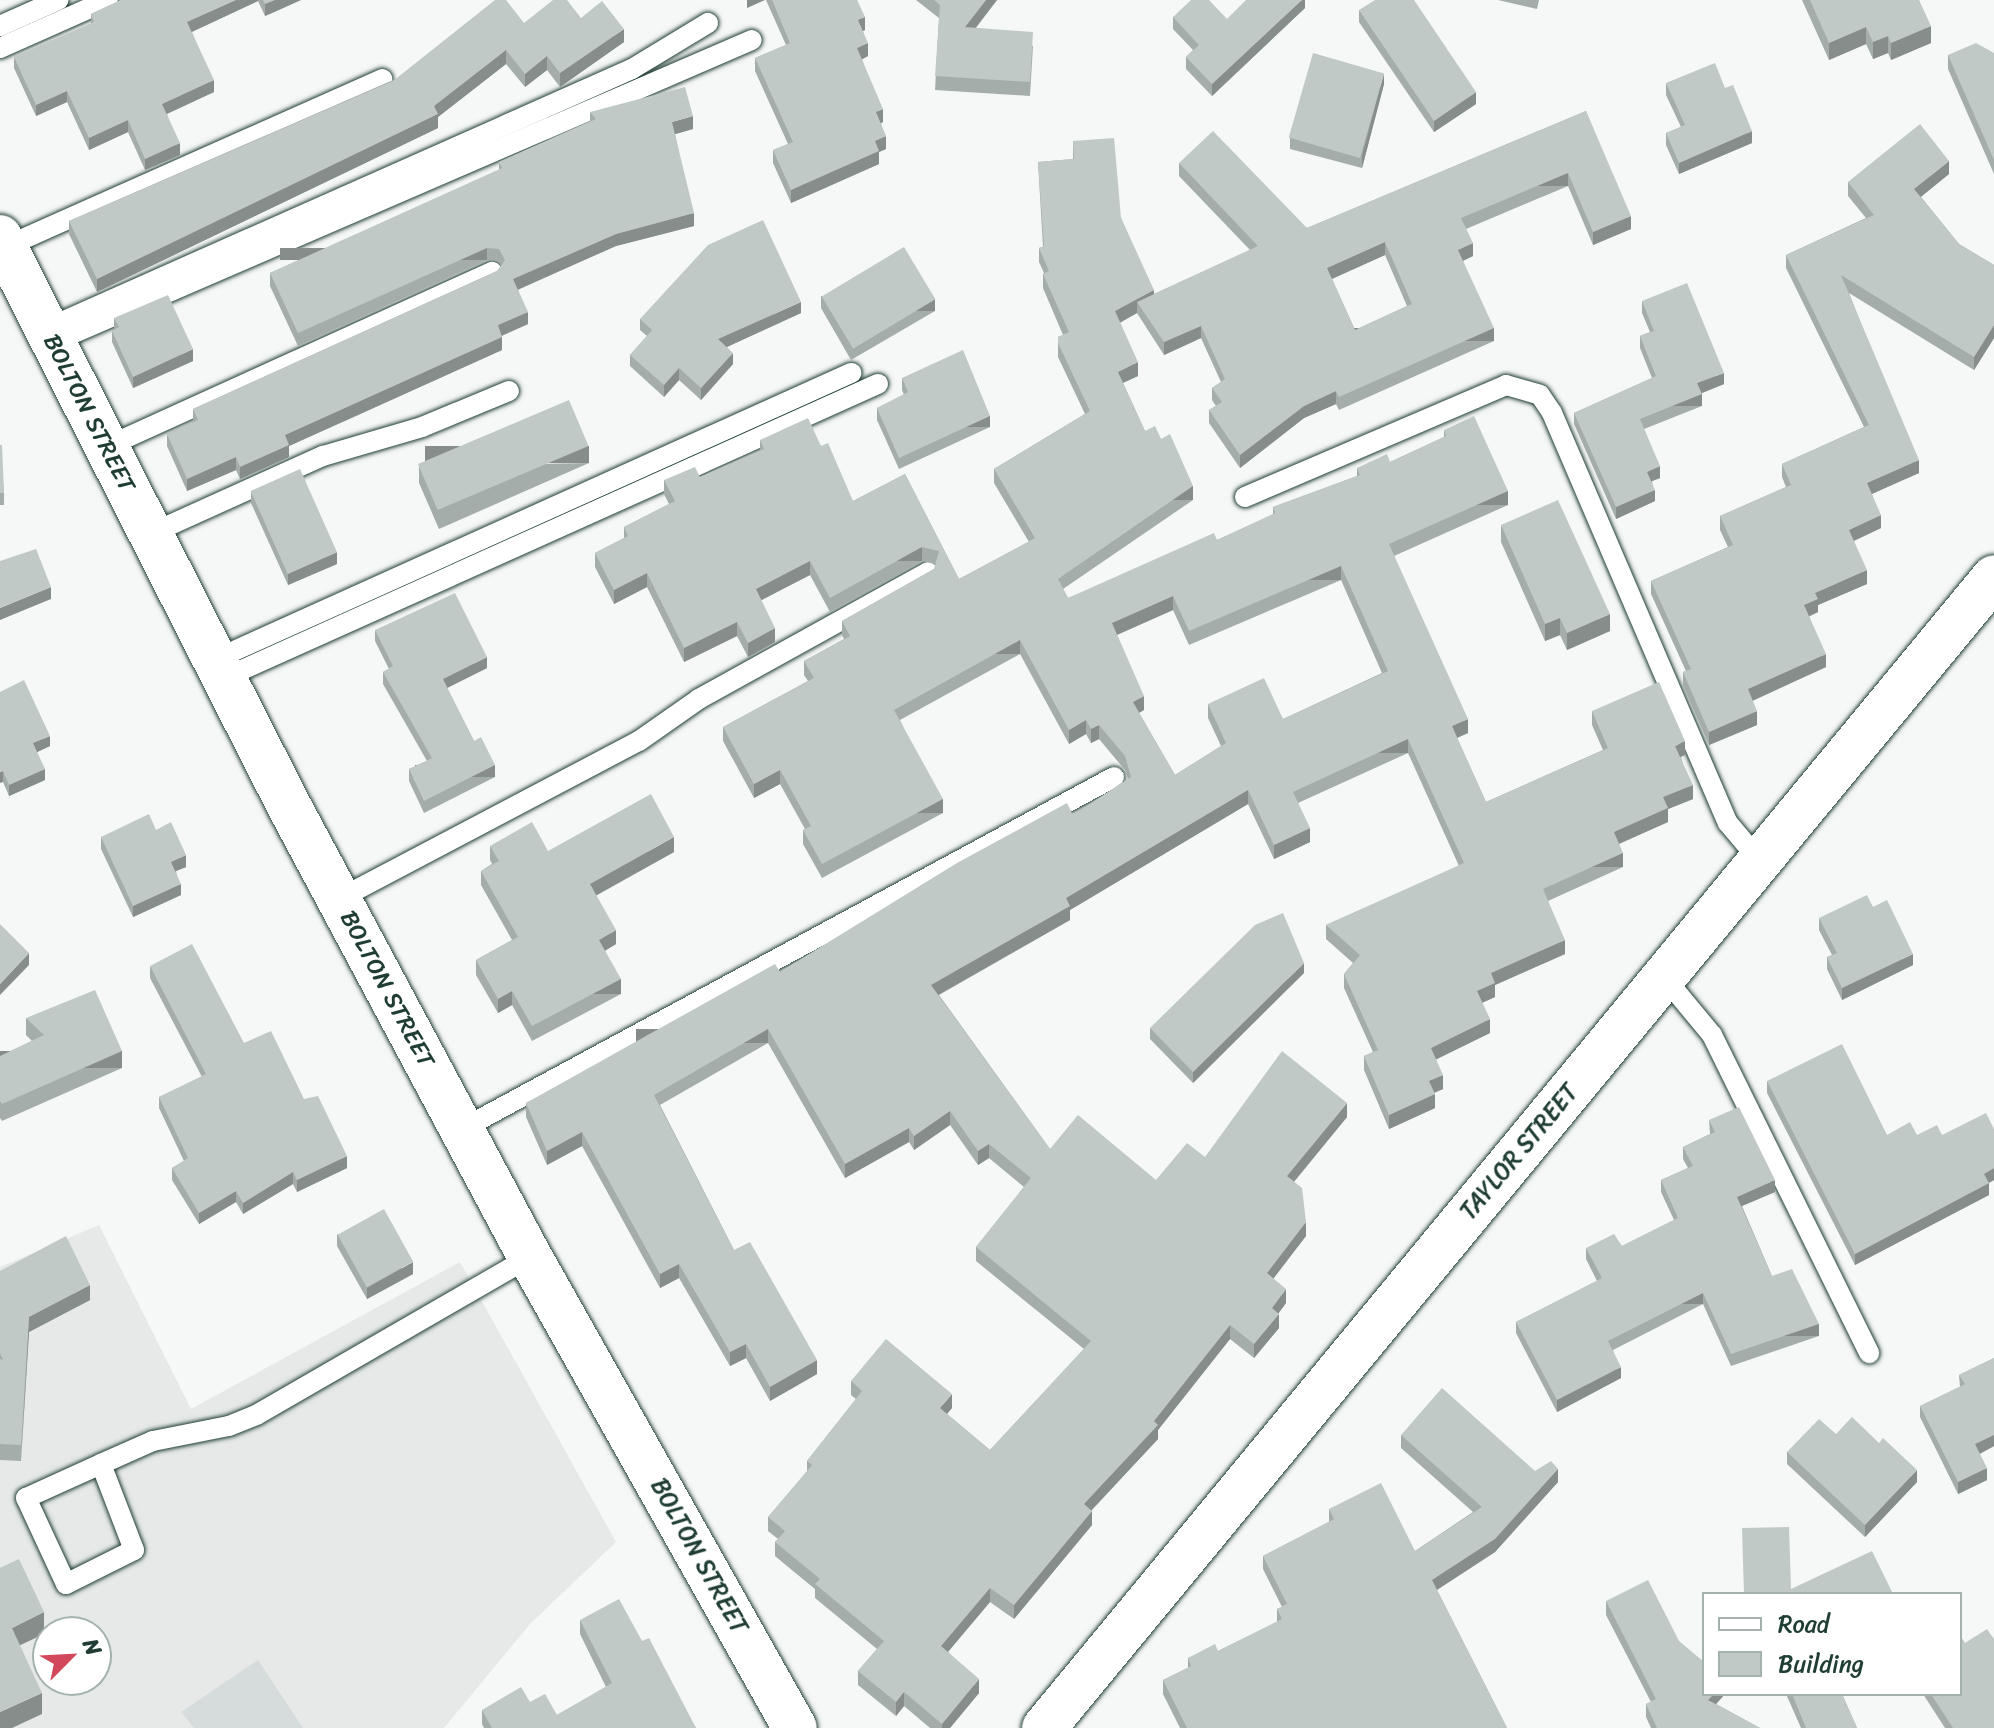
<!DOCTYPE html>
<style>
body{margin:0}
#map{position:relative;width:1994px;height:1728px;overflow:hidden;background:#f6f7f7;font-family:Sriracha,sans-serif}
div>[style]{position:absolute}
.built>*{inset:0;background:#e6e9e8}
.green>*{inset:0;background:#d6dcdb}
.roads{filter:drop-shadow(0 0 2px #1f3d34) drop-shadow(0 0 2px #1f3d34)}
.service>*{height:20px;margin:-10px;padding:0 10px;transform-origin:10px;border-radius:10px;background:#fff}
.tertiary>*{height:44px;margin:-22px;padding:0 22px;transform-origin:22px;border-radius:22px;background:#fff}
.secondary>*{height:44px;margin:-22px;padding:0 22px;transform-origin:22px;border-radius:22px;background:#fff}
.wall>*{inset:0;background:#a5adaa}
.shaded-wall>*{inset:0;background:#868d8b;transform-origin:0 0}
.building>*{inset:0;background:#c0c9c6;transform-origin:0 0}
span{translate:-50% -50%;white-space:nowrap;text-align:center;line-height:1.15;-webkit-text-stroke:8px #fff;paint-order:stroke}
.street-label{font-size:24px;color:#1f3d34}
.legend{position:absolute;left:1702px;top:1592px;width:260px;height:104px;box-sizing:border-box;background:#fff;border:2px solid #a5b1ae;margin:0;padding:10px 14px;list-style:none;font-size:24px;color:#1f3d34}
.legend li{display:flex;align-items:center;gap:16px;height:40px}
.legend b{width:40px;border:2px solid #a5b1ae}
.north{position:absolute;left:32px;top:1616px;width:80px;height:80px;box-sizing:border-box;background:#fff;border:2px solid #a5b1ae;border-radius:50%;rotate:66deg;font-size:22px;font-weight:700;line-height:32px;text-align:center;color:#1f3d34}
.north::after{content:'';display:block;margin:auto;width:28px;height:36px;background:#d1495b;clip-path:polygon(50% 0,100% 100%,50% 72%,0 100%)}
</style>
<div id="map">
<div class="built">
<i style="clip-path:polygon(evenodd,99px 1225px,191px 1409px,460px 1262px,616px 1542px,530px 1624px,444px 1728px,0 1728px,0 1267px,99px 1225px,48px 1632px,96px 1632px,96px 1680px,48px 1680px,48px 1632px)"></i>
</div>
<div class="green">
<i style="clip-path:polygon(258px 1660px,303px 1728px,194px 1728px,181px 1712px)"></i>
</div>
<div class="roads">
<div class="service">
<i style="left:0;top:26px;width:64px;rotate:-24.1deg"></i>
<i style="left:0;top:48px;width:118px;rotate:-24deg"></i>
<i style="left:5px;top:247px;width:413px;rotate:-24deg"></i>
<i style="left:46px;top:329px;width:641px;rotate:-23.93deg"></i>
<i style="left:632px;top:69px;width:89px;rotate:-31.2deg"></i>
<i style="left:53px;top:342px;width:761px;rotate:-23.37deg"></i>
<i style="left:106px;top:447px;width:424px;rotate:-24.4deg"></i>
<i style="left:1245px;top:497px;width:284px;rotate:-23.2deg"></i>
<i style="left:1506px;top:385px;width:35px;rotate:16deg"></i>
<i style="left:1540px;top:395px;width:22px;rotate:56deg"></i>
<i style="left:1552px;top:413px;width:446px;rotate:66.8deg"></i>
<i style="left:1728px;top:823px;width:50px;rotate:49.9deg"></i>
<i style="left:150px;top:534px;width:190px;rotate:-24.3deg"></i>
<i style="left:323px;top:456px;width:103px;rotate:-16.3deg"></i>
<i style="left:422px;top:427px;width:94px;rotate:-22.5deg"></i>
<i style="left:214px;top:660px;width:699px;rotate:-24.25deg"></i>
<i style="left:224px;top:678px;width:717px;rotate:-24.21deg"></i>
<i style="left:339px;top:899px;width:339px;rotate:-27.8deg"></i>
<i style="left:639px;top:741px;width:73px;rotate:-35deg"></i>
<i style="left:699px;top:699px;width:262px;rotate:-29deg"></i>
<i style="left:1664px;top:977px;width:75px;rotate:50.4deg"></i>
<i style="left:1712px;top:1035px;width:355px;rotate:63.7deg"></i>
<i style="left:462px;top:1129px;width:741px;rotate:-28.36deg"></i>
<i style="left:101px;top:1464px;width:92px;rotate:69deg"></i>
<i style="left:134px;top:1550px;width:76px;rotate:153.4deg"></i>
<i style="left:66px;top:1584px;width:95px;rotate:-114.9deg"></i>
<i style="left:26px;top:1498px;width:82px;rotate:-24.4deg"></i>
<i style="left:101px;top:1464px;width:57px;rotate:-23.9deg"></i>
<i style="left:153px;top:1441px;width:77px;rotate:-11.2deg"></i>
<i style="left:229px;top:1426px;width:31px;rotate:-22deg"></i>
<i style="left:258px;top:1414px;width:314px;rotate:-30deg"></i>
</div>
<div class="tertiary">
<i style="left:1044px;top:1728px;width:1492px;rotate:-50.46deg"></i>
</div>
<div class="secondary">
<i style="left:0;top:237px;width:636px;rotate:63.07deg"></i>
<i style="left:288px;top:804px;width:514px;rotate:61.89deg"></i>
<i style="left:530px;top:1257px;width:540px;rotate:60.64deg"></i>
</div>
</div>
<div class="wall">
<i style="clip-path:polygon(121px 0,301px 0,265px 16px,258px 1px,192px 32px,214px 92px,167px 114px,180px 155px,145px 170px,128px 132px,89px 150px,67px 102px,36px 116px,14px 68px,14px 57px,91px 24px,91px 14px)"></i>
<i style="clip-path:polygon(766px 0,857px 0,865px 30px,863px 31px,868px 56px,862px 59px,883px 122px,881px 123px,886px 149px,879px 152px,879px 164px,791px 203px,773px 163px,773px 150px,788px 144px,755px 71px,755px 58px,786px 45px)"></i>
<i style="clip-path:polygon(916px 0,997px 0,976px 28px,1033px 46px,1030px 96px,935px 90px,939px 18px)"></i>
<i style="clip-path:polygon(1305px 0,1305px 8px,1212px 96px,1186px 69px,1186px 57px,1193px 50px,1173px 29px,1173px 17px,1227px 19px)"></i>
<i style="clip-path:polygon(1498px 0,1539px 0,1537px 9px)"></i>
<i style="clip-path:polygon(1802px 0,1919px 0,1931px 43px,1891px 60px,1888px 53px,1873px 59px,1866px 44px,1829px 60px)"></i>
<i style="clip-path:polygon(1359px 10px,1476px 104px,1434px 132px,1359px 22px)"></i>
<i style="clip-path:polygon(581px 18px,624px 42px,560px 87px,547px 70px,525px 87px,506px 64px,438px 117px,438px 128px,97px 292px,69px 234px,69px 221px,524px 23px)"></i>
<i style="clip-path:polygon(1994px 53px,1994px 174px,1948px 69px,1948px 55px)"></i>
<i style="clip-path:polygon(1666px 83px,1725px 88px,1752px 143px,1679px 174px,1666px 145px,1666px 133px,1681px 127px,1666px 95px)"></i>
<i style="clip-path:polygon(1384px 84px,1362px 168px,1290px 149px,1290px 138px)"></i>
<i style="clip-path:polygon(evenodd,1586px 111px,1631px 229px,1593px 245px,1568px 186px,1466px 229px,1473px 256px,1463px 261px,1494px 341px,1339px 410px,1336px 404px,1304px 418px,1240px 468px,1209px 423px,1209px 410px,1216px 406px,1212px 400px,1212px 388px,1221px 382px,1201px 338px,1164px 355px,1137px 313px,1120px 323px,1138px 376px,1123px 383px,1145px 431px,1161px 439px,1193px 500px,1063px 589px,1068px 598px,1217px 540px,1273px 515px,1273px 507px,1357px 476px,1357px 468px,1390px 462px,1444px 437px,1444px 430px,1508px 505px,1394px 556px,1468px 733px,1457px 738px,1486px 802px,1603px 750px,1592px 725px,1592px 711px,1685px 755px,1681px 757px,1693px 799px,1668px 809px,1668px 822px,1619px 844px,1623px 867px,1548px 901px,1565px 954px,1495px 985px,1495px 997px,1482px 1003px,1490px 1033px,1436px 1059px,1443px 1089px,1434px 1093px,1435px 1108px,1389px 1129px,1364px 1070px,1364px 1056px,1373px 1052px,1344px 988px,1344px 974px,1353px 963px,1326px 939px,1326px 925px,1459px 866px,1408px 753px,1298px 803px,1310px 842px,1274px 859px,1248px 804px,1070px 910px,1070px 920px,939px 995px,1050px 1149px,1156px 1180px,1205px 1157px,1347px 1117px,1294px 1182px,1306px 1236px,1273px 1278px,1286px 1303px,1278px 1314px,1279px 1328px,1254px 1358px,1230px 1339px,1158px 1430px,1158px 1439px,1092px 1510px,1092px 1525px,1014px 1619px,990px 1602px,948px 1652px,979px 1693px,950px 1728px,930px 1728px,904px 1706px,896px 1716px,858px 1685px,858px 1671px,877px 1649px,815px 1598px,815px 1589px,775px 1556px,775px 1542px,778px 1539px,768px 1531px,768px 1517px,807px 1472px,807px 1461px,856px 1399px,851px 1395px,851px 1381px,952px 1408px,947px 1414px,990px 1450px,1084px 1349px,976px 1261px,976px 1247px,1024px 1187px,989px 1158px,978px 1165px,950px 1125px,914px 1150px,909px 1142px,845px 1178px,768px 1043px,660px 1105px,734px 1250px,817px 1374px,770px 1401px,746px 1358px,730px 1366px,679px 1278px,660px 1288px,582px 1146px,547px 1165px,526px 1117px,526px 1103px,780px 972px,1073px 815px,1128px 779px,1125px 770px,1099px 739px,1091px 743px,1086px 734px,1069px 744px,1020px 654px,900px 720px,943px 813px,822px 878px,803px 844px,803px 830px,805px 829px,780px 784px,754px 798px,723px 741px,723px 727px,808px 681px,804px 675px,804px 661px,844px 639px,842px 635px,842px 621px,934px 569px,936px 564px,922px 561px,830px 612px,810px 575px,761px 600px,775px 642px,748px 657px,737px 636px,684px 662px,647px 587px,614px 604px,595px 567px,595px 553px,624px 538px,624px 527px,669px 504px,664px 494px,664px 480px,700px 477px,760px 450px,760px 440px,821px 446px,853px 501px,905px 474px,959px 579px,1029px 542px,994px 483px,994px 469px,1085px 414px,1058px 357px,1058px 337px,1063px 335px,1043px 288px,1043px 274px,1044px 273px,1039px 262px,1039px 248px,1043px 247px,1038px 162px,1073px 159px,1073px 141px,1121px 218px,1154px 294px,1250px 250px,1179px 176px,1179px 163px,1307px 228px,1586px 111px,1385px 255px,1407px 306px,1355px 330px,1332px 279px,1385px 255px,1586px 111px,1341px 580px,1382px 673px,1283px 719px,1208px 704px,1208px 718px,1221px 746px,1175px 775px,1139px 713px,1144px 710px,1117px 635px,1173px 610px,1189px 645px,1341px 580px)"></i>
<i style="clip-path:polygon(590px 112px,693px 129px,675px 134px,694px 226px,616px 246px,518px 289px,528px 324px,502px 336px,502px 350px,289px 446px,289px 457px,240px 479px,236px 470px,187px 491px,167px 446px,167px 434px,193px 422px,193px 409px,497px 271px,501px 266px,499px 261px,487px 260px,298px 346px,270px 286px,270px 273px,499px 170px,499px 162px,590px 121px)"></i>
<i style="clip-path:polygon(1949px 174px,1921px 197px,1959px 244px,1994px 265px,1994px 338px,1974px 370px,1849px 293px,1919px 473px,1872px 494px,1881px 528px,1854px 541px,1867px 584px,1818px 605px,1818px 612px,1809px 616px,1826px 667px,1752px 700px,1757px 725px,1709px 745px,1683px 686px,1683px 672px,1686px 671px,1651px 594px,1651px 581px,1728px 547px,1720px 530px,1720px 516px,1786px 487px,1782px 477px,1782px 464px,1864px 427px,1786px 268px,1786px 255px,1866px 218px,1848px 196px,1848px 182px)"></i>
<i style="clip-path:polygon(821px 296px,935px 311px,851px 360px,821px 308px)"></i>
<i style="clip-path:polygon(1642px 301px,1724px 384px,1702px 393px,1702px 406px,1644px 429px,1660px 478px,1652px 481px,1655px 501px,1616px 519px,1574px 424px,1574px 413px,1652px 378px,1640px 348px,1640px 336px,1650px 332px,1642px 313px)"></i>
<i style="clip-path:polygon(801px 313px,727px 347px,733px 364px,701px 400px,679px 380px,664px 397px,630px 366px,630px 355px,647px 336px,640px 330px,640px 319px)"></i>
<i style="clip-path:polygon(114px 318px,193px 361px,133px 388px,112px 342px,112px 331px,114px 329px)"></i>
<i style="clip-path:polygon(902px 378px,990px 427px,899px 469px,877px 420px,877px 408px,904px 395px,902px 390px)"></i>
<i style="clip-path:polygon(0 445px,4px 493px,4px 505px,0 505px)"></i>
<i style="clip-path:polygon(589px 463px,439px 529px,419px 483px,419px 466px)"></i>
<i style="clip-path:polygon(251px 491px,337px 564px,288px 585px,251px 503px)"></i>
<i style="clip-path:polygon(1501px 525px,1610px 631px,1567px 650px,1560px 635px,1545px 641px,1501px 542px)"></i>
<i style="clip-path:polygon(375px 630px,487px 668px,447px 688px,474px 741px,495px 777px,424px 813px,409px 781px,409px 769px,427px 761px,383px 684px,383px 672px,389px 669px,375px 641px)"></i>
<i style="clip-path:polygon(0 692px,50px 746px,37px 752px,45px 780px,9px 796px,3px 782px)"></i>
<i style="clip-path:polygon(156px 830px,186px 867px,176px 871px,181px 895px,133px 917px,101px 849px,101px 837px)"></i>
<i style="clip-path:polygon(490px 846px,548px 851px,674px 852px,596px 895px,616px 944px,605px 951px,621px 994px,532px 1041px,512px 1005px,498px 1013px,476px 975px,476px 960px,512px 940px,481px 885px,481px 871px,492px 864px,490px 860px)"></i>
<i style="clip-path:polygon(1819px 918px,1913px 965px,1842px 1000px,1827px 969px,1827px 957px,1832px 955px,1819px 930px)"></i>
<i style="clip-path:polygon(150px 966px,244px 1043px,304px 1099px,347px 1168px,297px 1192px,293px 1184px,243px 1214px,236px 1202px,199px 1224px,172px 1180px,172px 1168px,184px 1161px,159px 1108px,159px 1097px,202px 1077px,150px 978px)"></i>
<i style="clip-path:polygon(1304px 973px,1193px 1083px,1150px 1039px,1150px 1028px)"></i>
<i style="clip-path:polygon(26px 1018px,122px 1068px,2px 1121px,0 1118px,0 1056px,32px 1041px,26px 1035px)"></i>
<i style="clip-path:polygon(1767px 1081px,1887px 1135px,1942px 1135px,1994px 1129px,1994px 1180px,1989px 1183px,1989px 1195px,1855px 1265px,1767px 1093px)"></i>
<i style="clip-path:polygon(1709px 1120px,1775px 1192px,1742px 1206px,1772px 1276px,1819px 1336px,1731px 1366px,1703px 1304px,1613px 1350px,1621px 1378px,1557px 1412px,1516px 1333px,1516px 1322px,1597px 1281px,1586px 1259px,1586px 1248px,1622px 1246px,1674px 1220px,1661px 1192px,1661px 1180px,1688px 1168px,1683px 1159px,1683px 1147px,1710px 1134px)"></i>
<i style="clip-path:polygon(337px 1234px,413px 1274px,367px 1299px,337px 1246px)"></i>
<i style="clip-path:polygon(0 1271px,90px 1300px,29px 1332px,21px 1461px,0 1460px)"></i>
<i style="clip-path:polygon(1994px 1358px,1994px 1446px,1980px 1454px,1987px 1480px,1958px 1494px,1920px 1417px,1920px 1406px,1960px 1387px,1959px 1375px)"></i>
<i style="clip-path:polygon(1836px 1434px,1879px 1443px,1917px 1482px,1865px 1537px,1787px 1464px,1787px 1452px)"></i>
<i style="clip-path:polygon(1401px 1435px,1535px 1471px,1558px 1482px,1495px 1552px,1437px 1590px,1507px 1728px,1180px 1728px,1163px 1694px,1163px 1680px,1188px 1668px,1188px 1658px,1218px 1651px,1277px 1622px,1277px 1609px,1282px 1607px,1263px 1569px,1263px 1556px,1329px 1522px,1329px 1509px,1415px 1551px,1473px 1512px,1401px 1448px)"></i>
<i style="clip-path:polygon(1606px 1601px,1704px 1694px,1725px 1694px,1716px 1704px,1760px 1728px,1651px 1728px,1646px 1717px,1646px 1704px,1651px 1702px,1606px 1615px)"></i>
<i style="clip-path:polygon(580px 1620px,642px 1641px,696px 1728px,484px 1728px,482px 1724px,482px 1710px,530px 1702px,557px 1715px,606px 1687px,580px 1634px)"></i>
<i style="clip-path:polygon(1786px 1694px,1842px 1694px,1857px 1728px,1801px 1728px)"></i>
<i style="clip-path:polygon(1923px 1694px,1960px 1694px,1994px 1728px,1945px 1728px)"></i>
</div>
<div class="shaded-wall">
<i style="clip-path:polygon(236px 0,258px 0,258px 1px,187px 34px,187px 22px)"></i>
<i style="clip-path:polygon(275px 0,301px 0,265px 16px,265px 4px)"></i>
<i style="clip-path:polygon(747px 0,765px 0,747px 8px)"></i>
<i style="clip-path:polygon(986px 0,997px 0,965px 41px,965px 27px)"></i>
<i style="clip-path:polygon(1302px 0,1305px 0,1305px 8px,1212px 96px,1212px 84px)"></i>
<i style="clip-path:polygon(865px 17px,865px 30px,858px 33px,858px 20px)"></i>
<i style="clip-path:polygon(1931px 26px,1931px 43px,1891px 60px,1891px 43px)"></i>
<i style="clip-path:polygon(1866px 27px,1866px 44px,1829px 60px,1829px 43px)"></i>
<i style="clip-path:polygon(624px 29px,624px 42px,560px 87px,560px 73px)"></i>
<i style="clip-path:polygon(1888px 36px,1888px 53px,1873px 59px,1873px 42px)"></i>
<i style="clip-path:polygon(868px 43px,868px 56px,857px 62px,857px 48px)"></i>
<i style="clip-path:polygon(506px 50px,506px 64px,438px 117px,438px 128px,97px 292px,97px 279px,434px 106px)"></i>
<i style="clip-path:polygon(547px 56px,547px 70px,525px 87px,525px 74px)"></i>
<i style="clip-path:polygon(1384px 73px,1384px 84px,1362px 168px,1362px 156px)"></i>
<i style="clip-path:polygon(214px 80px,214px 92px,162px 116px,162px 104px)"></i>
<i style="clip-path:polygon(67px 91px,67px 102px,36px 116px,36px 105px)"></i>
<i style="clip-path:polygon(1476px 92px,1476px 104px,1434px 132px,1434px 121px)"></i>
<i style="clip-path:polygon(883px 109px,883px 122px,876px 125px,876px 112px)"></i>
<i style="clip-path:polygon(693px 116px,693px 129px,672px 135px,672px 122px)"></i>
<i style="clip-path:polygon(128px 120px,128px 132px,89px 150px,89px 138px)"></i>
<i style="clip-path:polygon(1752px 131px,1752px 143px,1679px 174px,1679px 163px)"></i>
<i style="clip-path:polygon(886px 136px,886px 149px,879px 152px,879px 164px,791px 203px,791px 190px,875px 141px)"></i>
<i style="clip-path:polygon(180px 143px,180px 155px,145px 170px,145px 159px)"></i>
<i style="clip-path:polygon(1949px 161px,1949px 174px,1914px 202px,1914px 189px)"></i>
<i style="left:1568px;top:173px;width:13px;height:116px;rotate:90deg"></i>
<i style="clip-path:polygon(694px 213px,694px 226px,616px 246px,513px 292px,513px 279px,616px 234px)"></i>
<i style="clip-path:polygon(1631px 216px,1631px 229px,1593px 245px,1593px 232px)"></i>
<i style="clip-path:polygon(1385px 242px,1385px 255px,1327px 281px,1327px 268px)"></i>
<i style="clip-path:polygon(1473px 243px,1473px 256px,1458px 263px,1458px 250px)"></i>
<i style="left:487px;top:248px;width:12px;height:207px;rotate:90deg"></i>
<i style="clip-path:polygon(1154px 290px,1154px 304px,1137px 302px,1137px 313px,1115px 325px,1115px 311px)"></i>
<i style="left:935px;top:299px;width:12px;height:97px;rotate:90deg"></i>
<i style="clip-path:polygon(801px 302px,801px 313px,718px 351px,718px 339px)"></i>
<i style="clip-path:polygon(528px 312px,528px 324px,498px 337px,498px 325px)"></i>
<i style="clip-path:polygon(1994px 325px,1994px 338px,1974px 370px,1974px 357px)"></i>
<i style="clip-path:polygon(1201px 326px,1201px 338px,1164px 355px,1164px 342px)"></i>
<i style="left:1494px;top:328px;width:13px;height:170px;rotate:90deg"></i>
<i style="clip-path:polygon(502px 337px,502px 350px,289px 446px,289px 457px,240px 479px,240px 467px,285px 435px)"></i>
<i style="clip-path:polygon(193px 349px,193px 361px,133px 388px,133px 377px)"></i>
<i style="clip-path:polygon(733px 353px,733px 364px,701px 400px,701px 388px)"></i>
<i style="clip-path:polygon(1138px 362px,1138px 376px,1118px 385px,1118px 372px)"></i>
<i style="clip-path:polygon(679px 368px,679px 380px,664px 397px,664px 385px)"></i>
<i style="clip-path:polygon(1724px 373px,1724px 384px,1697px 395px,1697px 383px)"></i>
<i style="clip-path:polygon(1336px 391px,1336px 404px,1304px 418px,1240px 468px,1240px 455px,1304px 406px)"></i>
<i style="left:1702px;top:394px;width:12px;height:67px;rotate:90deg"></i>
<i style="left:990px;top:416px;width:11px;height:100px;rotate:90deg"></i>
<i style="left:589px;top:446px;width:17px;height:164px;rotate:90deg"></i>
<i style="clip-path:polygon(236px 457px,236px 470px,187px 491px,187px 479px)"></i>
<i style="clip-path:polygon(1919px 460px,1919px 473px,1867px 496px,1867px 483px)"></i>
<i style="clip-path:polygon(1660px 466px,1660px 478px,1647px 483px,1647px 472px)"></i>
<i style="left:1193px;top:486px;width:14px;height:164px;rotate:90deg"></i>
<i style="clip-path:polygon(1655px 490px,1655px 501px,1616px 519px,1616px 507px)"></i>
<i style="left:1508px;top:491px;width:14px;height:130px;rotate:90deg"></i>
<i style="clip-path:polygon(1881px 515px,1881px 528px,1849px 543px,1849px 530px)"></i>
<i style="left:922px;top:547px;width:14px;height:105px;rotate:90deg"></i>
<i style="clip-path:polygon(337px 552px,337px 564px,288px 585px,288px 574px)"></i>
<i style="clip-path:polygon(810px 561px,810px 575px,756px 603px,756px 589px)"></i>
<i style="left:1341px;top:566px;width:14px;height:165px;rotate:90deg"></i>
<i style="clip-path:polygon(1867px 570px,1867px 584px,1818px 605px,1818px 612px,1804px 619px,1804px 605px,1815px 593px)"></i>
<i style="clip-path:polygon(647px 573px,647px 587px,614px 604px,614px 590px)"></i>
<i style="clip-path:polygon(51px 587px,51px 599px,0 620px,0 608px)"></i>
<i style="clip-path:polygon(1173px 596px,1173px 610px,1112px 637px,1112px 623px)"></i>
<i style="clip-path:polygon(1610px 614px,1610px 631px,1567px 650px,1567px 633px)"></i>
<i style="clip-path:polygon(1560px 618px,1560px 635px,1545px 641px,1545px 624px)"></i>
<i style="clip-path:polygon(737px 622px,737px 636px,684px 662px,684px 648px)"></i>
<i style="clip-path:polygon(775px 628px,775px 642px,748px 657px,748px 643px)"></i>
<i style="left:1020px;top:640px;width:14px;height:144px;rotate:90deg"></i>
<i style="clip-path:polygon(1826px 654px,1826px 667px,1748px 703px,1748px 689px)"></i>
<i style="clip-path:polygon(487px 657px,487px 668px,443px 690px,443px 679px)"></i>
<i style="clip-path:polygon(1144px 696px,1144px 710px,1133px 716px,1133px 702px)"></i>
<i style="clip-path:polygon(1757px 711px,1757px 725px,1709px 745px,1709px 732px)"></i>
<i style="clip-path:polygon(1468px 719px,1468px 733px,1452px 740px,1452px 726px)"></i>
<i style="clip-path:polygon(1086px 720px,1086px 734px,1069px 744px,1069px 730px)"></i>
<i style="clip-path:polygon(1099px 725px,1099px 739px,1091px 743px,1091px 729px)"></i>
<i style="clip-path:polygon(50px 736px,50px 746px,33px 754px,33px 743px)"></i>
<i style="left:1408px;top:739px;width:14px;height:127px;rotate:90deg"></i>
<i style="clip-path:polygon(1685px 741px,1685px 755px,1675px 759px,1675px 746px)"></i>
<i style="left:495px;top:765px;width:12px;height:80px;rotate:90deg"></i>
<i style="clip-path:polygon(45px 769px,45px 780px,9px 796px,9px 785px)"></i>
<i style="clip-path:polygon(780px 770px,780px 784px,754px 798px,754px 784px)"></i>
<i style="clip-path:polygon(3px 771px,3px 782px,0 783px,0 772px)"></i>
<i style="clip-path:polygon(1693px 785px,1693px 799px,1668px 809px,1668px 822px,1614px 846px,1614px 832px,1663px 797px)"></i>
<i style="clip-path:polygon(1248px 790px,1248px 804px,1070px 910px,1070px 920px,931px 999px,931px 985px,1066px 898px)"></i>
<i style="left:943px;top:799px;width:14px;height:137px;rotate:90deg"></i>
<i style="clip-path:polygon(1310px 828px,1310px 842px,1274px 859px,1274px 845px)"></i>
<i style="clip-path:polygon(674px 837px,674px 852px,590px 899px,590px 884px)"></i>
<i style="left:1623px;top:853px;width:14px;height:88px;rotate:90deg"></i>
<i style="clip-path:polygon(186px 855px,186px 867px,171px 873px,171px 862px)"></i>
<i style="clip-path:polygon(181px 884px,181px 895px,133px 917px,133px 906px)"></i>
<i style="clip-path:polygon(616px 930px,616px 944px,599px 954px,599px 940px)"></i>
<i style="clip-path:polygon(1565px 940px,1565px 954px,1495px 985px,1495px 997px,1477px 1005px,1477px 991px,1491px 973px)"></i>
<i style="clip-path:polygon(29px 953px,29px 965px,0 995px,0 984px)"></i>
<i style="clip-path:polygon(1913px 954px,1913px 965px,1842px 1000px,1842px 988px)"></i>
<i style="clip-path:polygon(1304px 963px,1304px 973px,1193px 1083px,1193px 1072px)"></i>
<i style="left:621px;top:979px;width:15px;height:101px;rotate:90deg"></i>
<i style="clip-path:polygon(512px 991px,512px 1005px,498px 1013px,498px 999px)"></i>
<i style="clip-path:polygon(1490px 1019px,1490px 1033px,1431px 1062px,1431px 1048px)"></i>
<i style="left:768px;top:1029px;width:14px;height:132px;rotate:90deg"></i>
<i style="left:122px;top:1051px;width:17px;height:131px;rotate:90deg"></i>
<i style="clip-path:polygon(1443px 1075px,1443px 1089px,1429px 1095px,1429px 1081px)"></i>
<i style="clip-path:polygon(1435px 1094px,1435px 1108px,1389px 1129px,1389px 1115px)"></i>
<i style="clip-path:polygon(1347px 1103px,1347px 1117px,1287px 1190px,1287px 1176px)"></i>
<i style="clip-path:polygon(950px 1111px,950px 1125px,914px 1150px,914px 1136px)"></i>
<i style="clip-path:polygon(909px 1128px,909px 1142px,845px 1178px,845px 1164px)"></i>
<i style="clip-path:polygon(582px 1132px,582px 1146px,547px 1165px,547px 1151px)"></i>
<i style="clip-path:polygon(989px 1144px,989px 1158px,978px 1165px,978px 1151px)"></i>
<i style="clip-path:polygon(347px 1156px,347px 1168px,297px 1192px,297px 1180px)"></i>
<i style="clip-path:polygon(1994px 1168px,1994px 1180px,1984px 1185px,1984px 1174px)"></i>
<i style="clip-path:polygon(293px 1172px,293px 1184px,243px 1214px,243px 1203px)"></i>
<i style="clip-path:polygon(1775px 1180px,1775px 1192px,1737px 1208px,1737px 1197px)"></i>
<i style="clip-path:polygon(1989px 1183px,1989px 1195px,1855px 1265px,1855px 1254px)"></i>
<i style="clip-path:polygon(236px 1191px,236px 1202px,199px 1224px,199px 1213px)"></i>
<i style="clip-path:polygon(1306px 1222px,1306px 1236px,1267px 1287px,1267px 1273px)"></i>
<i style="clip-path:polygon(413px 1262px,413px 1274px,367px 1299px,367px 1288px)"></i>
<i style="clip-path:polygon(679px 1264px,679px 1278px,660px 1288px,660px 1274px)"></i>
<i style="clip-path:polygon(90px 1285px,90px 1300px,29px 1332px,21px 1461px,29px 1317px)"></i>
<i style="clip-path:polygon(1286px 1289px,1286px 1303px,1272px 1322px,1272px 1308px)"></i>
<i style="left:1703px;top:1293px;width:11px;height:106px;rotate:90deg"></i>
<i style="clip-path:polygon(1279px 1314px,1279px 1328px,1254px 1358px,1254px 1344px)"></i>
<i style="left:1819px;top:1324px;width:12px;height:93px;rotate:90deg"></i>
<i style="clip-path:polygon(1230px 1325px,1230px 1339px,1158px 1430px,1158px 1439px,1084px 1518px,1084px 1504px,1154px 1421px)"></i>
<i style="clip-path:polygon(746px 1344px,746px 1358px,730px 1366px,730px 1352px)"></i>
<i style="clip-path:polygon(817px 1360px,817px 1374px,770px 1401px,770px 1387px)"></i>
<i style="clip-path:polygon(1621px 1367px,1621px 1378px,1557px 1412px,1557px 1400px)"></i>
<i style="clip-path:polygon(952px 1394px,952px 1408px,940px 1422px,940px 1408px)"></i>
<i style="clip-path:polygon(1994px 1435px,1994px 1446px,1975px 1456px,1975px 1444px)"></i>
<i style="clip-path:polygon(1987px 1468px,1987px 1480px,1958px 1494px,1958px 1482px)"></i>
<i style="clip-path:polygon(1558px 1469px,1558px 1482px,1495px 1552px,1432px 1593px,1432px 1580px)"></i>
<i style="clip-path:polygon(1917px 1470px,1917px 1482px,1865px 1537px,1865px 1525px)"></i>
<i style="clip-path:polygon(1092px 1511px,1092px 1525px,1014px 1619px,1014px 1605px)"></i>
<i style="clip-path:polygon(990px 1588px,990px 1602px,941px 1660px,941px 1646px)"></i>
<i style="clip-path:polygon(44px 1612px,44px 1634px,12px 1649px,12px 1628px)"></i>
<i style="clip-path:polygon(979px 1679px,979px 1693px,950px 1728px,942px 1728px,942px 1724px)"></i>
<i style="clip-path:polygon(904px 1692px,904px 1706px,896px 1716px,896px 1702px)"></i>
<i style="clip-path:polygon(42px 1693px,42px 1714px,12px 1728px,0 1728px,0 1712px)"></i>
<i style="clip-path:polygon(1714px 1694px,1725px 1694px,1708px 1713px,1708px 1700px)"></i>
</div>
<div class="building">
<i style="clip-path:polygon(121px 0,236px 0,187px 22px,214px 80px,162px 104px,180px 143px,145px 159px,128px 120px,89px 138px,67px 91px,36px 105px,14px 57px,94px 22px,91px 14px)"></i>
<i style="clip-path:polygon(263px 0,275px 0,265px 4px)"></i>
<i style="clip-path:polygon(495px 0,506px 0,524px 23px,553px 0,567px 0,581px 18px,602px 1px,624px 29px,560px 73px,547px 56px,525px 74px,506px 50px,434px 106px,438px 114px,97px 279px,69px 221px,393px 81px)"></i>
<i style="clip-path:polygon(772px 0,857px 0,865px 17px,858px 20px,868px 43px,857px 48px,883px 109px,876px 112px,886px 136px,875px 141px,879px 151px,791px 190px,773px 150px,793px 142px,755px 58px,790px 43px)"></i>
<i style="clip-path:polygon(934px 0,986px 0,965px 27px,1033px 32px,1030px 82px,935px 76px,940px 5px)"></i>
<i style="clip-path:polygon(1191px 0,1209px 0,1227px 19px,1246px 0,1302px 0,1212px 84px,1186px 57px,1199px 45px,1173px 17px)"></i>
<i style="clip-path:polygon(1375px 0,1414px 0,1476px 92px,1434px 121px,1359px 10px)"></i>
<i style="clip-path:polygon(1810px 0,1919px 0,1931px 26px,1891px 43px,1888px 36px,1873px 42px,1866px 27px,1829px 43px)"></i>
<i style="clip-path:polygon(1976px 43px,1994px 53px,1994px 160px,1948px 55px)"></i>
<i style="left:1313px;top:53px;width:74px;height:88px;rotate:16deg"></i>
<i style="clip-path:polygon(1715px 63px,1725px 88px,1733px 85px,1752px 131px,1679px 163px,1666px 133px,1685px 125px,1666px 83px)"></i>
<i style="clip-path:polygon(685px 87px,693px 116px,672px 122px,694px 213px,616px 234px,513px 279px,528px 312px,498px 325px,502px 337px,285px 435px,289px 445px,240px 467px,236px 457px,187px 479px,167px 434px,198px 420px,193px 409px,497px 271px,505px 260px,499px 249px,487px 248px,298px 333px,270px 273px,502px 168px,499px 162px,596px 119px,590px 112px)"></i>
<i style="clip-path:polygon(evenodd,1586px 111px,1631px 216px,1593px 232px,1568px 173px,1461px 218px,1473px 243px,1458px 250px,1494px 328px,1339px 397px,1336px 391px,1304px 406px,1240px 455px,1209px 410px,1222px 402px,1212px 388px,1225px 379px,1201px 326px,1164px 342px,1137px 302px,1258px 246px,1179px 163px,1213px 131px,1307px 228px,1586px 111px,1385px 242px,1412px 304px,1355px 330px,1327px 268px,1385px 242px)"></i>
<i style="clip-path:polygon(1920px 124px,1949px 161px,1914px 189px,1959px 244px,1994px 265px,1994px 325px,1974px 357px,1841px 275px,1919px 460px,1867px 483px,1881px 515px,1849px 530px,1867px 570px,1815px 593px,1818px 599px,1804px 605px,1826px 654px,1748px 689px,1757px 711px,1709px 732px,1683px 672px,1691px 669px,1651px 581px,1733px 545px,1720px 516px,1791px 485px,1782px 464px,1869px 425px,1786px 255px,1874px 215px,1848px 182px)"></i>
<i style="clip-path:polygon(evenodd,1114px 138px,1121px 218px,1154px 290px,1115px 311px,1138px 362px,1118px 372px,1145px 431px,1155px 426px,1161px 439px,1170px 434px,1193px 486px,1058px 579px,1068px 598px,1214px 533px,1217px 540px,1275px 513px,1273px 507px,1360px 475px,1357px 468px,1387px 454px,1390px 462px,1446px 436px,1444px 430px,1474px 416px,1508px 491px,1389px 544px,1468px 719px,1452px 726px,1486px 802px,1608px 748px,1592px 711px,1659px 682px,1685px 741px,1675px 746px,1693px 785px,1663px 797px,1668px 808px,1614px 832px,1623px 853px,1543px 889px,1565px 940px,1491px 973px,1495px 983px,1477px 991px,1490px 1019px,1431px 1048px,1443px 1075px,1429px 1081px,1435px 1094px,1389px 1115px,1364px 1056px,1378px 1050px,1344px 974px,1360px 955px,1326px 925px,1464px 863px,1408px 739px,1293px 792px,1310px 828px,1274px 845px,1248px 790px,1066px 898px,1070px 906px,931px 985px,1050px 1149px,1078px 1115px,1156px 1180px,1187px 1143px,1205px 1157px,1282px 1051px,1347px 1103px,1287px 1176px,1302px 1188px,1306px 1222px,1267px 1273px,1286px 1289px,1272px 1308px,1279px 1314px,1254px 1344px,1230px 1325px,1154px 1421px,1158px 1425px,1084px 1504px,1092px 1511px,1014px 1605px,990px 1588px,941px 1646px,979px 1679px,942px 1724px,904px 1692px,896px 1702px,858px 1671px,884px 1641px,815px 1584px,820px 1579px,775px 1542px,785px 1531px,768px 1517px,812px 1465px,807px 1461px,862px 1391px,851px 1381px,886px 1339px,952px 1394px,940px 1408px,990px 1450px,1091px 1341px,976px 1247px,1031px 1178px,989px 1144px,978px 1151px,950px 1111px,914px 1136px,909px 1128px,845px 1164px,768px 1029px,654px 1095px,734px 1250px,750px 1242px,817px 1360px,770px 1387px,746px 1344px,730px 1352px,679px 1264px,660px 1274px,582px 1132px,547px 1151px,526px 1103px,775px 964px,780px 972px,957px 863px,1067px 803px,1073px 815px,1131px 777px,1125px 756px,1099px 725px,1091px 729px,1086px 720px,1069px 730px,1020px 640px,894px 710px,943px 799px,822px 864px,803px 830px,811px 826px,780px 770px,754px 784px,723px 727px,814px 678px,804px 661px,850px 636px,842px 621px,934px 569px,939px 551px,922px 547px,830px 598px,810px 561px,756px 589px,775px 628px,748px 643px,737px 622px,684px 648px,647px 573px,614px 590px,595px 553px,628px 536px,624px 527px,675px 501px,664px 480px,695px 467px,700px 477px,764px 449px,760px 440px,808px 418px,821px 446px,828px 443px,853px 501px,905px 474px,959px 579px,1035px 538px,994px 469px,1090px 411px,1058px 343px,1058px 337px,1069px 332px,1043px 274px,1049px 271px,1039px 248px,1044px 246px,1038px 162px,1074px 159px,1073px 141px,1114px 138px,1341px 566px,1388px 671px,1283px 719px,1264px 678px,1208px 704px,1226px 743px,1175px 775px,1133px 702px,1144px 696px,1112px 623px,1173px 596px,1189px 631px,1341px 566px)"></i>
<i style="clip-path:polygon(763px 220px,801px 302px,718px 339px,733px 353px,701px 388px,679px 368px,664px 385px,630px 355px,652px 330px,640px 319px,708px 245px)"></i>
<i style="left:904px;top:247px;width:61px;height:96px;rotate:59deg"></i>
<i style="clip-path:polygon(1687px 283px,1724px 373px,1697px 383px,1702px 394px,1640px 419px,1660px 466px,1647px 472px,1655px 490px,1616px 507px,1574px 413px,1656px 376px,1640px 336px,1654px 331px,1642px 301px)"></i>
<i style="clip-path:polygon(168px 295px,193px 349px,133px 377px,112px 331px,119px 327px,114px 318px)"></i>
<i style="clip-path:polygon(963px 350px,990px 416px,899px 458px,877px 408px,908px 392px,902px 378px)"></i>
<i style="left:569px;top:400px;width:50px;height:164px;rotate:67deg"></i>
<i style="clip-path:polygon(0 445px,2px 445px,4px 493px,0 493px)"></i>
<i style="left:300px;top:469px;width:91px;height:54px;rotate:66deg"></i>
<i style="clip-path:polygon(1558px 500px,1610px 614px,1567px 633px,1560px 618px,1545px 624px,1501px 525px)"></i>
<i style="clip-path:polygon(36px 549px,51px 587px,0 608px,0 561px)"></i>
<i style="clip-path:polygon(455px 593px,487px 657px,443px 679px,474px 741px,481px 737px,495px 765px,424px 801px,409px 769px,432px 758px,383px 672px,393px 666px,375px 630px)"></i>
<i style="clip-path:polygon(24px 680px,50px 736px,33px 743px,45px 769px,9px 785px,3px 771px,0 772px,0 692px)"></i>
<i style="clip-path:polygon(651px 794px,674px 837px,590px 884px,616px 930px,599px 940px,621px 979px,532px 1026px,512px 991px,498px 999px,476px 960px,518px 937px,481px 871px,499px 861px,490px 846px,532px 822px,548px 851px)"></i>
<i style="clip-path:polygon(149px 814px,156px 830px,171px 822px,186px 855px,171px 862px,181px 884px,133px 906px,101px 837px)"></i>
<i style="clip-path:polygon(1867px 895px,1873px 907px,1887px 900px,1913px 954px,1842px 988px,1827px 957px,1837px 953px,1819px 918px)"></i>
<i style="clip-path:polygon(1283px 913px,1304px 963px,1193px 1072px,1150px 1028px,1255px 925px)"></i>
<i style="clip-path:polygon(0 924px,29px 953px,0 984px)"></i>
<i style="clip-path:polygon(192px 944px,244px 1043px,271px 1031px,304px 1099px,318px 1096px,347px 1156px,297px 1180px,293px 1172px,243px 1203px,236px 1191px,199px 1213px,172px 1168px,188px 1158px,159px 1097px,206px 1074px,150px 966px)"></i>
<i style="clip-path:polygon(95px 990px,122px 1051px,2px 1104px,0 1101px,0 1056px,44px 1035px,26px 1018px)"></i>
<i style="clip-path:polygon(1842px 1044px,1887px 1135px,1910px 1122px,1917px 1135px,1937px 1125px,1942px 1135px,1986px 1113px,1994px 1129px,1994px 1168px,1984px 1174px,1989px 1183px,1855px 1254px,1767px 1081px)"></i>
<i style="clip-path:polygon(1739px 1107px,1775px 1180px,1737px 1197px,1772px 1276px,1792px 1269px,1819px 1324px,1731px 1354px,1703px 1293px,1608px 1341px,1621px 1367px,1557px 1400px,1516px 1322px,1602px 1278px,1586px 1248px,1614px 1234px,1622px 1246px,1678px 1218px,1661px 1180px,1693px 1166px,1683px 1147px,1715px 1132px,1709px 1120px)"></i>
<i style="left:384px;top:1209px;width:60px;height:53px;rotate:61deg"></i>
<i style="clip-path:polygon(66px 1236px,90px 1285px,29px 1317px,21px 1445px,0 1444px,0 1359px,3px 1360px,0 1353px,0 1271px)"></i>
<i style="clip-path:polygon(1994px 1358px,1994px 1435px,1975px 1444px,1987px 1468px,1958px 1482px,1920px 1406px,1965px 1384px,1959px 1375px)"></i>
<i style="clip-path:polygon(1442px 1388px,1535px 1471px,1551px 1461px,1558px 1469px,1495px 1539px,1432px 1580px,1507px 1728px,1187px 1728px,1163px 1680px,1191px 1666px,1188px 1658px,1215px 1644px,1218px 1651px,1282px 1619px,1277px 1609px,1287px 1604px,1263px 1556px,1334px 1519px,1329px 1509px,1381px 1483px,1415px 1551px,1482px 1507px,1401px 1435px)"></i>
<i style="clip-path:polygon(1852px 1417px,1879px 1443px,1883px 1438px,1917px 1470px,1865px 1525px,1787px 1452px,1819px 1419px,1836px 1434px)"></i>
<i style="clip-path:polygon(1789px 1527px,1791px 1589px,1872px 1551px,1893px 1594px,1744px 1594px,1742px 1528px)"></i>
<i style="clip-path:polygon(19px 1559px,44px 1612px,12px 1628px,42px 1693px,0 1712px,0 1568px)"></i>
<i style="clip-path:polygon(1648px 1580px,1679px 1641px,1704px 1662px,1704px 1694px,1714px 1694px,1708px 1700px,1760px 1728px,1657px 1728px,1646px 1704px,1656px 1699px,1606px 1601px)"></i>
<i style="clip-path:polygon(619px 1599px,642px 1641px,649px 1638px,696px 1728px,492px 1728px,482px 1710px,521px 1687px,530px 1702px,545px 1694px,557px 1715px,612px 1683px,580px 1620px)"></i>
<i style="clip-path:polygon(1987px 1629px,1994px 1639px,1994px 1728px,1953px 1728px,1931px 1694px,1960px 1694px,1960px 1635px,1965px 1643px)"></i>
<i style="clip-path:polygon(1792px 1694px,1842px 1694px,1857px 1728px,1806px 1728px)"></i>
</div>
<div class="street-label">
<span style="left:89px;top:413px;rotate:63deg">BOLTON STREET</span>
<span style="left:387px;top:989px;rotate:62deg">BOLTON STREET</span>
<span style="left:1519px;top:1152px;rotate:-50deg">TAYLOR STREET</span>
<span style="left:699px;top:1556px;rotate:61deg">BOLTON STREET</span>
</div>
<ul class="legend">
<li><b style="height:10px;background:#fff"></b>Road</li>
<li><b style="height:22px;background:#c0c9c6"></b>Building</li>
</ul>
<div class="north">N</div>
</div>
